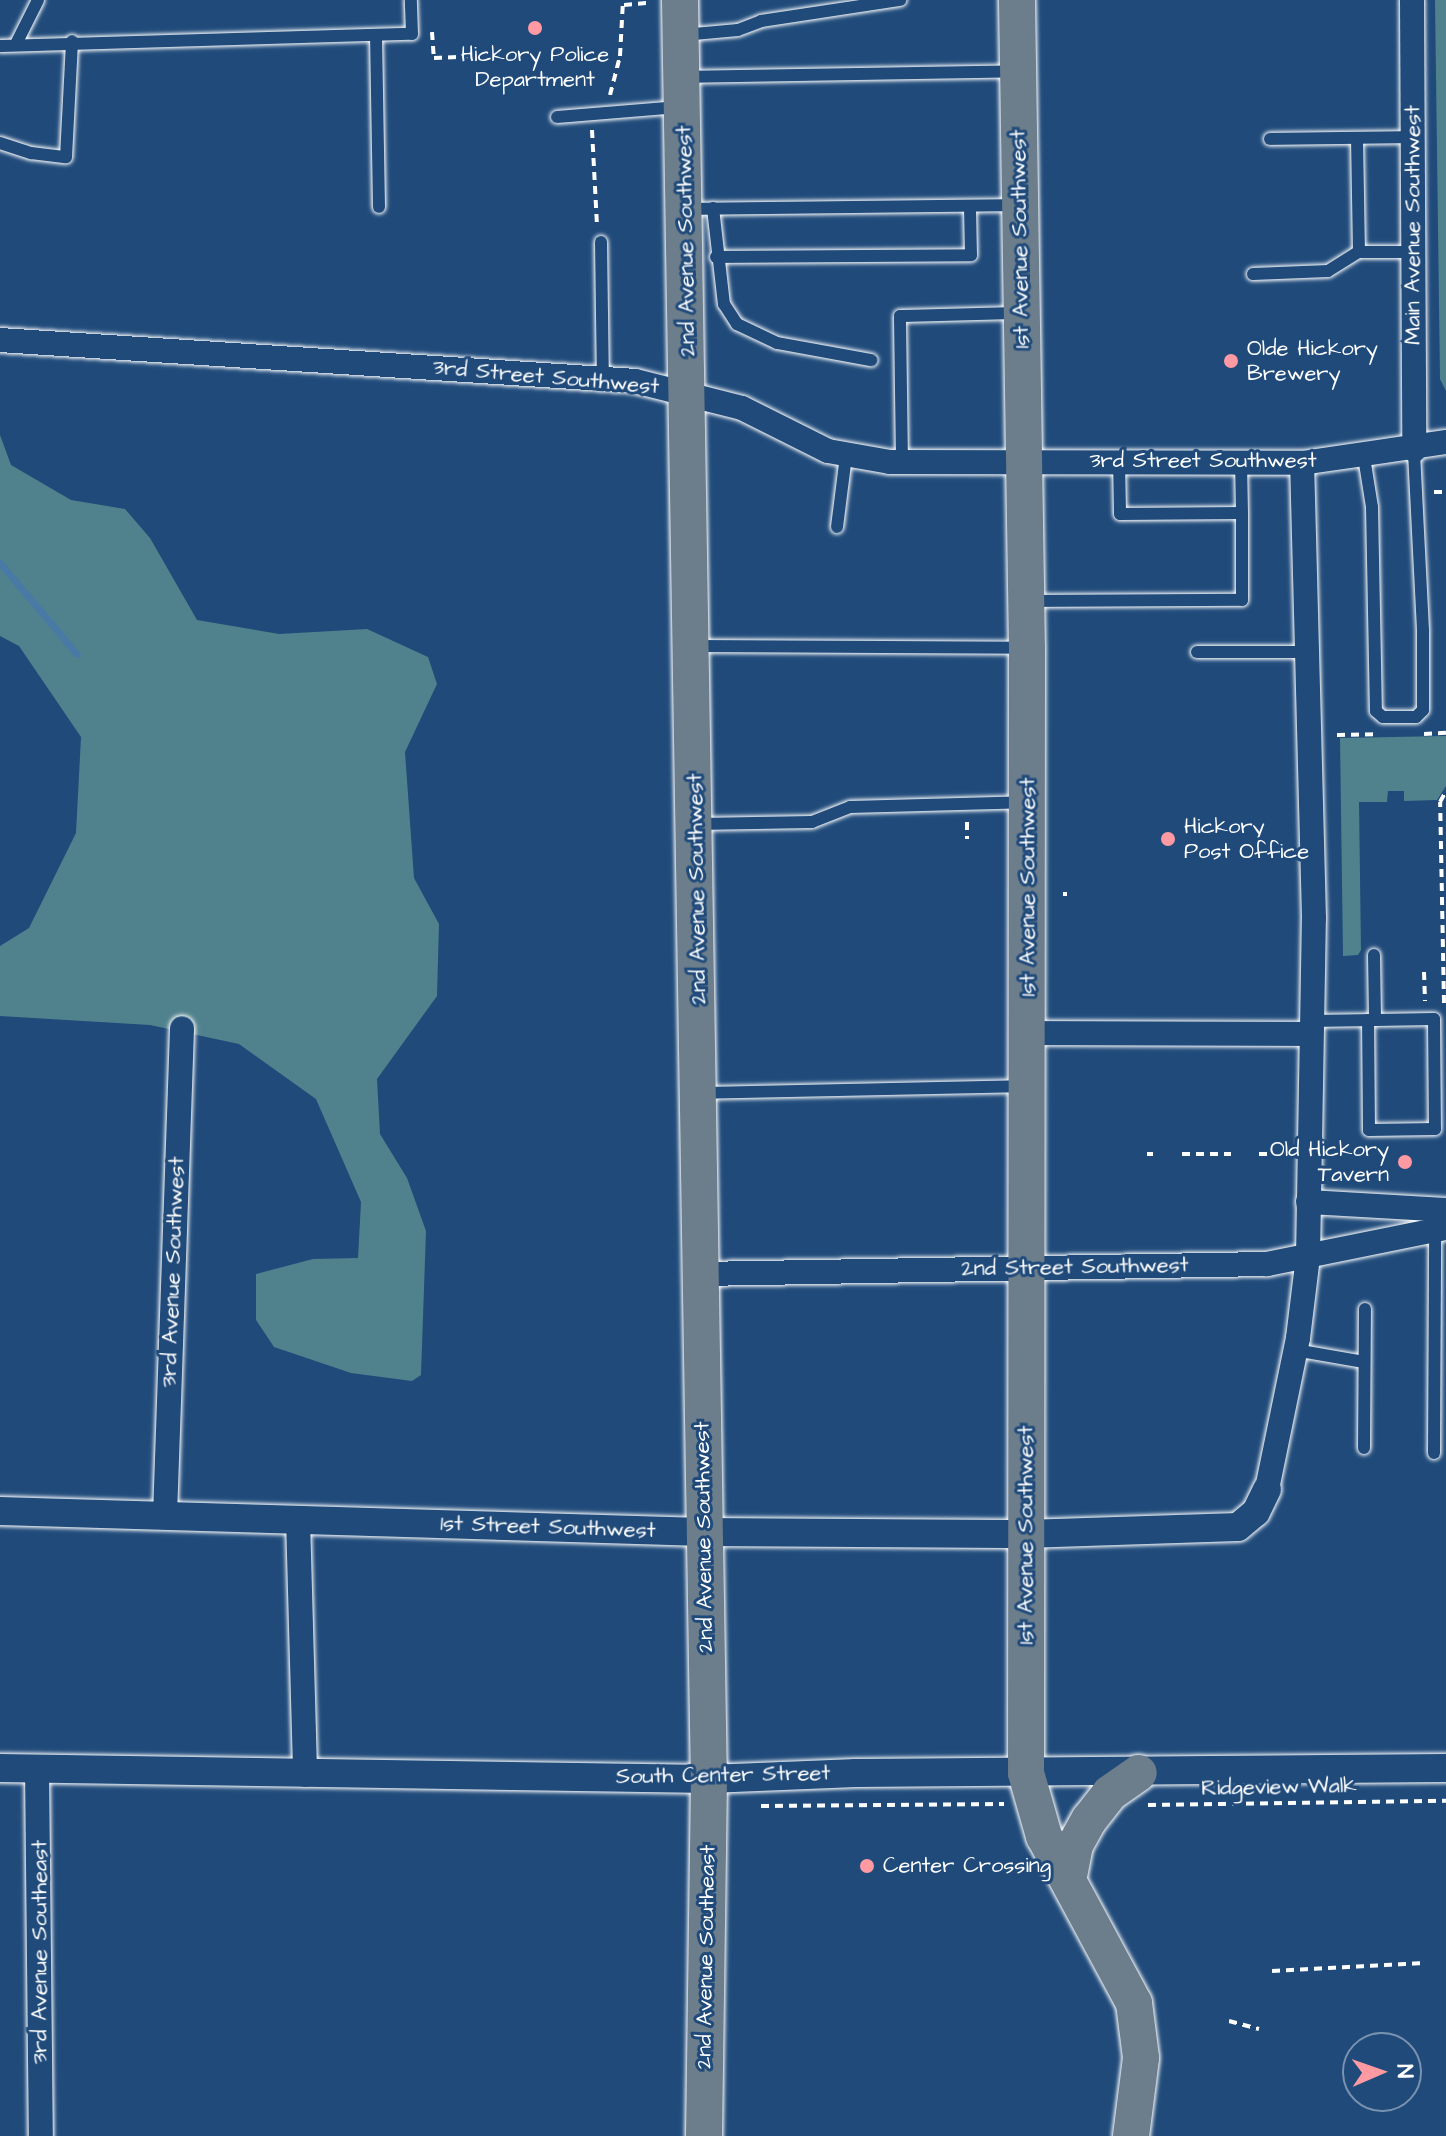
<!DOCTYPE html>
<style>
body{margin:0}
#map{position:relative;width:1446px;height:2136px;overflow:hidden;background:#1f4a7a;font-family:"Architects Daughter",sans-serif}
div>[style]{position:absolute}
.green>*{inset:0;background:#50828d}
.stream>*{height:7px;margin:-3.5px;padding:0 3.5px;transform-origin:3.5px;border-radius:3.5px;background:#487aa5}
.path>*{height:4px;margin-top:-2px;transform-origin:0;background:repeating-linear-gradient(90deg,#fff 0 8px,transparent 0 14px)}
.roads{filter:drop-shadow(0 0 2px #fff) drop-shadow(0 0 2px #fff)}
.service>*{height:12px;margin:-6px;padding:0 6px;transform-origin:6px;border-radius:6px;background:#1f4a7a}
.minor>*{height:24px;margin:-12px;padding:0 12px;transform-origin:12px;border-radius:12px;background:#1f4a7a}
.tertiary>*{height:28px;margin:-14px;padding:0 14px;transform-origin:14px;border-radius:14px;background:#1f4a7a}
.primary>*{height:36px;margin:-18px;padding:0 18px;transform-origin:18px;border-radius:18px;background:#6c7d8b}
.dots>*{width:22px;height:22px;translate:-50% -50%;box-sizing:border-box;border:4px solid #1f4a7a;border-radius:50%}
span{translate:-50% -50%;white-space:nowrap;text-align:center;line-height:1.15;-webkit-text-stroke:6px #1f4a7a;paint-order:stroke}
.poi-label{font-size:22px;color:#fff}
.left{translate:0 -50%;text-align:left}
.right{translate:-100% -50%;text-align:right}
.street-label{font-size:22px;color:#fff}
.north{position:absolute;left:1342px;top:2032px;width:80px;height:80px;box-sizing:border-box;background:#1f4a7a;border:2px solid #7992af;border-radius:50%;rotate:88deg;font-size:22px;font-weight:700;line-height:32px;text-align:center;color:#fff}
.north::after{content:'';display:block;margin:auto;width:28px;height:36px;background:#ff9aa2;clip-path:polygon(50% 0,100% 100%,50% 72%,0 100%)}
</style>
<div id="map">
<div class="green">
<i style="clip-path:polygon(1435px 0,1446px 0,1446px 391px,1440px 379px)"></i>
<i style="clip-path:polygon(0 435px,11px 465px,71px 500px,125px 509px,150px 538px,197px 620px,279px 634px,367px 629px,428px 657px,437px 684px,405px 752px,414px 878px,439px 924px,437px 996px,377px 1079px,380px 1134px,407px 1178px,426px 1231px,421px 1375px,412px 1381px,351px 1373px,274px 1347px,256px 1320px,256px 1274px,313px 1259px,358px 1258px,361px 1202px,316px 1099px,239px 1044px,150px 1025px,0 1016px,0 946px,29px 928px,76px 833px,81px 737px,19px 646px,0 636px)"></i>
<i style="clip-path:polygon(1446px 736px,1446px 786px,1437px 800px,1404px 801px,1404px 791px,1388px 791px,1387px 802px,1359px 802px,1361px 950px,1358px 955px,1343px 956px,1340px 738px)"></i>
</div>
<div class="stream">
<i style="left:0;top:563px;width:119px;rotate:49.8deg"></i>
</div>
<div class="path">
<i style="left:624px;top:5px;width:25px;rotate:-5deg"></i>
<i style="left:432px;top:32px;width:26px;rotate:86deg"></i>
<i style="left:434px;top:58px;width:48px;rotate:-2.4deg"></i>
<i style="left:610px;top:95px;width:40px;rotate:-75.6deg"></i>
<i style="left:620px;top:56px;width:56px;rotate:-86.9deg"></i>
<i style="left:592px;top:130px;width:94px;rotate:87deg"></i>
<i style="left:1434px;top:492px;width:12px"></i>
<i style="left:1424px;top:734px;width:22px;rotate:-3deg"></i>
<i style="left:1337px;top:735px;width:39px;rotate:-1deg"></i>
<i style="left:967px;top:822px;width:17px;rotate:90deg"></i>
<i style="left:1063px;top:894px;width:4px"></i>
<i style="left:1424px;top:972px;width:29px;rotate:88deg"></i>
<i style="left:1444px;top:1003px;width:201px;rotate:-91.1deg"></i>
<i style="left:1440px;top:802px;width:13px;rotate:-61deg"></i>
<i style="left:1147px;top:1154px;width:6px"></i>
<i style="left:1182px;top:1154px;width:49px"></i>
<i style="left:1259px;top:1154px;width:26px"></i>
<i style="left:1148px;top:1805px;width:298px;rotate:-0.8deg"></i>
<i style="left:761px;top:1806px;width:243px;rotate:-0.5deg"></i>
<i style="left:1272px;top:1971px;width:152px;rotate:-3deg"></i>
<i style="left:1229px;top:2021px;width:31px;rotate:15deg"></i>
</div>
<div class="roads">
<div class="service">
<i style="left:376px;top:35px;width:172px;rotate:89deg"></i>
<i style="left:683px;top:35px;width:55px;rotate:-5.2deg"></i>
<i style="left:738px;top:30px;width:25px;rotate:-21deg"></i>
<i style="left:761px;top:21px;width:141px;rotate:-8.6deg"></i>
<i style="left:17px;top:42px;width:47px;rotate:-63.4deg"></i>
<i style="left:0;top:46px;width:412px;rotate:-1.7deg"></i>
<i style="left:412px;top:34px;width:34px;rotate:-92deg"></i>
<i style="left:685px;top:77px;width:330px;rotate:-1deg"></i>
<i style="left:557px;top:117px;width:122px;rotate:-4.7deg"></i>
<i style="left:1357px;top:138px;width:114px;rotate:89deg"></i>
<i style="left:1270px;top:139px;width:142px;rotate:-0.8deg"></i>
<i style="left:0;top:143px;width:33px;rotate:18deg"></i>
<i style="left:31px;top:153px;width:35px;rotate:7deg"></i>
<i style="left:66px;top:157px;width:116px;rotate:-87deg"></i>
<i style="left:713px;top:208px;width:97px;rotate:83.5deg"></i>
<i style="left:724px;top:304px;width:24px;rotate:57deg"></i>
<i style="left:737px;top:324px;width:44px;rotate:25.4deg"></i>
<i style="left:777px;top:343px;width:96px;rotate:10.3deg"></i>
<i style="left:688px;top:209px;width:330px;rotate:-0.7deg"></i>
<i style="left:601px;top:242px;width:137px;rotate:89.2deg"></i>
<i style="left:716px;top:257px;width:255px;rotate:-0.4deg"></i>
<i style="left:971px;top:255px;width:49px;rotate:-91.2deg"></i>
<i style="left:1253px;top:274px;width:75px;rotate:-2.3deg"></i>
<i style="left:1328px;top:271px;width:36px;rotate:-32deg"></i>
<i style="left:1359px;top:252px;width:54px"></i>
<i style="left:1364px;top:457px;width:51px;rotate:80.9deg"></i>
<i style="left:1372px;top:507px;width:204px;rotate:88.9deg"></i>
<i style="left:1376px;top:711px;width:9px;rotate:41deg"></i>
<i style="left:1383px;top:717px;width:33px"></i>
<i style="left:1416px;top:717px;width:10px;rotate:-45deg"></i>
<i style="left:1423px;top:710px;width:80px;rotate:-90deg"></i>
<i style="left:1423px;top:630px;width:180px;rotate:-92.9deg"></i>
<i style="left:1119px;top:460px;width:54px;rotate:88.9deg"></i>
<i style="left:1120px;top:514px;width:122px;rotate:-0.5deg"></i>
<i style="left:1242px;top:513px;width:52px;rotate:-91.1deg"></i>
<i style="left:902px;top:462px;width:146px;rotate:-90.8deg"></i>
<i style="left:900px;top:316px;width:118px;rotate:-1.5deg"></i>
<i style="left:837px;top:527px;width:72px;rotate:-82.8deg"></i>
<i style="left:1029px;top:601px;width:213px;rotate:-0.3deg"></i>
<i style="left:1242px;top:600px;width:87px;rotate:-90deg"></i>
<i style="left:694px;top:646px;width:330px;rotate:0.3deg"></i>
<i style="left:1197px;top:652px;width:112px"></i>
<i style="left:698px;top:824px;width:114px;rotate:-1deg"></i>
<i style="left:812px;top:822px;width:41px;rotate:-21.5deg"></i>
<i style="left:850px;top:807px;width:174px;rotate:-1.6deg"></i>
<i style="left:1374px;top:955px;width:65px;rotate:89.1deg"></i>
<i style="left:1311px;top:1021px;width:64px;rotate:-0.9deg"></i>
<i style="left:1375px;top:1020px;width:59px;rotate:-1deg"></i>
<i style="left:1434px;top:1019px;width:110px;rotate:89.5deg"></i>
<i style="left:1435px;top:1129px;width:66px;rotate:179.1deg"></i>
<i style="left:1369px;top:1130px;width:110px;rotate:-90.5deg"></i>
<i style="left:699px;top:1093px;width:326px;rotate:-1.2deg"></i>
<i style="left:1295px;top:1350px;width:70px;rotate:9.9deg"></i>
<i style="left:1364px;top:1448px;width:139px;rotate:-89.6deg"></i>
<i style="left:1434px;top:1453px;width:223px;rotate:-89.7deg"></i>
</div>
<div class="minor">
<i style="left:1412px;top:0;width:450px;rotate:89.7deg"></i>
<i style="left:0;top:340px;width:636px;rotate:3.69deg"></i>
<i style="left:635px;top:381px;width:110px;rotate:14.2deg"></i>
<i style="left:742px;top:408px;width:96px;rotate:26.6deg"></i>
<i style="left:828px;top:451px;width:63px;rotate:10.1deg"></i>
<i style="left:890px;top:462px;width:412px;rotate:0.1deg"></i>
<i style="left:1302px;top:463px;width:146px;rotate:-8.3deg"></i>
<i style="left:1028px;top:1033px;width:282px;rotate:0.2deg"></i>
<i style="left:1308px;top:1202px;width:138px;rotate:3.3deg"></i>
<i style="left:700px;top:1274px;width:567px;rotate:-1.01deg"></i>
<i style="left:1267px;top:1264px;width:183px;rotate:-11.4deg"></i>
<i style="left:1267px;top:1489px;width:154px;rotate:-78.4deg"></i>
<i style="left:1298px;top:1338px;width:82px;rotate:-83deg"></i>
<i style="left:1308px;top:1257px;width:339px;rotate:-89deg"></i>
<i style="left:1314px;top:918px;width:455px;rotate:-91.5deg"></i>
<i style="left:165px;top:1516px;width:488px;rotate:-88deg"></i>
<i style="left:298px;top:1519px;width:256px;rotate:88.4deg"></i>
<i style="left:37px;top:1768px;width:368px;rotate:89.4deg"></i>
</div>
<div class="tertiary">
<i style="left:0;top:1511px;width:703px;rotate:1.71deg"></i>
<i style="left:703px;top:1532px;width:322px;rotate:0.4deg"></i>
<i style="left:1025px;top:1534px;width:213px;rotate:-1.9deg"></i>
<i style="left:1238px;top:1527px;width:23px;rotate:-40deg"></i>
<i style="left:1256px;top:1512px;width:25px;rotate:-64deg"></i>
<i style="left:0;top:1768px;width:709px;rotate:0.89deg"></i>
<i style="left:709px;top:1779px;width:147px;rotate:-2.3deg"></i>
<i style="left:856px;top:1773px;width:590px;rotate:-0.49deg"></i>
</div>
<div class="primary">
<i style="left:680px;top:0;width:1779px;rotate:89.07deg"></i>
<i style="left:709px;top:1779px;width:357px;rotate:90.8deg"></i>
<i style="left:1017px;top:0;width:648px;rotate:89.12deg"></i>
<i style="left:1027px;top:648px;width:1125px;rotate:90.05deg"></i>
<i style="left:1026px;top:1773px;width:66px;rotate:74.1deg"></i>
<i style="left:1044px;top:1836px;width:190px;rotate:61.7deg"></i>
<i style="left:1134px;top:2003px;width:55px;rotate:82.7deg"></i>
<i style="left:1141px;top:2058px;width:79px;rotate:97.3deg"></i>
<i style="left:1069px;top:1876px;width:32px;rotate:-79deg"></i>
<i style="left:1075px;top:1845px;width:29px;rotate:-61deg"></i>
<i style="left:1089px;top:1820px;width:34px;rotate:-52deg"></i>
<i style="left:1110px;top:1793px;width:35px;rotate:-35deg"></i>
</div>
</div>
<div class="dots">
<i style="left:535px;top:28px;background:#ff9aa2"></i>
<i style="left:1231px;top:361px;background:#ff9aa2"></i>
<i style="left:1168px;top:839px;background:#ff9aa2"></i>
<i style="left:1405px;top:1162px;background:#ff9aa2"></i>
<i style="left:867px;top:1866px;background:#ff9aa2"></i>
</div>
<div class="poi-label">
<span style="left:535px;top:67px">Hickory Police<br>Department</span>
<span class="left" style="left:1247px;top:361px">Olde Hickory<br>Brewery</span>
<span class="left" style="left:1184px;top:839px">Hickory<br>Post Office</span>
<span class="right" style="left:1389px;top:1162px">Old Hickory<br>Tavern</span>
<span class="left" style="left:883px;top:1866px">Center Crossing</span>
</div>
<div class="street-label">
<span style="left:1413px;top:225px;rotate:-90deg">Main Avenue Southwest</span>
<span style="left:1020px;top:239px;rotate:-91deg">1st Avenue Southwest</span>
<span style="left:686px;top:241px;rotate:-91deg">2nd Avenue Southwest</span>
<span style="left:546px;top:377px;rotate:5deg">3rd Street Southwest</span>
<span style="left:1203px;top:461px">3rd Street Southwest</span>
<span style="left:1028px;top:887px;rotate:-90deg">1st Avenue Southwest</span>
<span style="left:697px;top:889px;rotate:-91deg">2nd Avenue Southwest</span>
<span style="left:1075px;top:1267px;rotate:-1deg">2nd Street Southwest</span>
<span style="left:173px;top:1272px;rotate:-88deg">3rd Avenue Southwest</span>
<span style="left:548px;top:1527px;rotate:2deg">1st Street Southwest</span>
<span style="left:1026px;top:1535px;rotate:-90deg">1st Avenue Southwest</span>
<span style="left:704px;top:1537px;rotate:-91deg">2nd Avenue Southwest</span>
<span style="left:723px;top:1775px;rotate:-1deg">South Center Street</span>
<span style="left:1279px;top:1787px;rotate:-1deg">Ridgeview Walk</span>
<span style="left:40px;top:1952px;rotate:-90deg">3rd Avenue Southeast</span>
<span style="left:706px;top:1957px;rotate:-89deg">2nd Avenue Southeast</span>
</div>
<div class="north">N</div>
</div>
